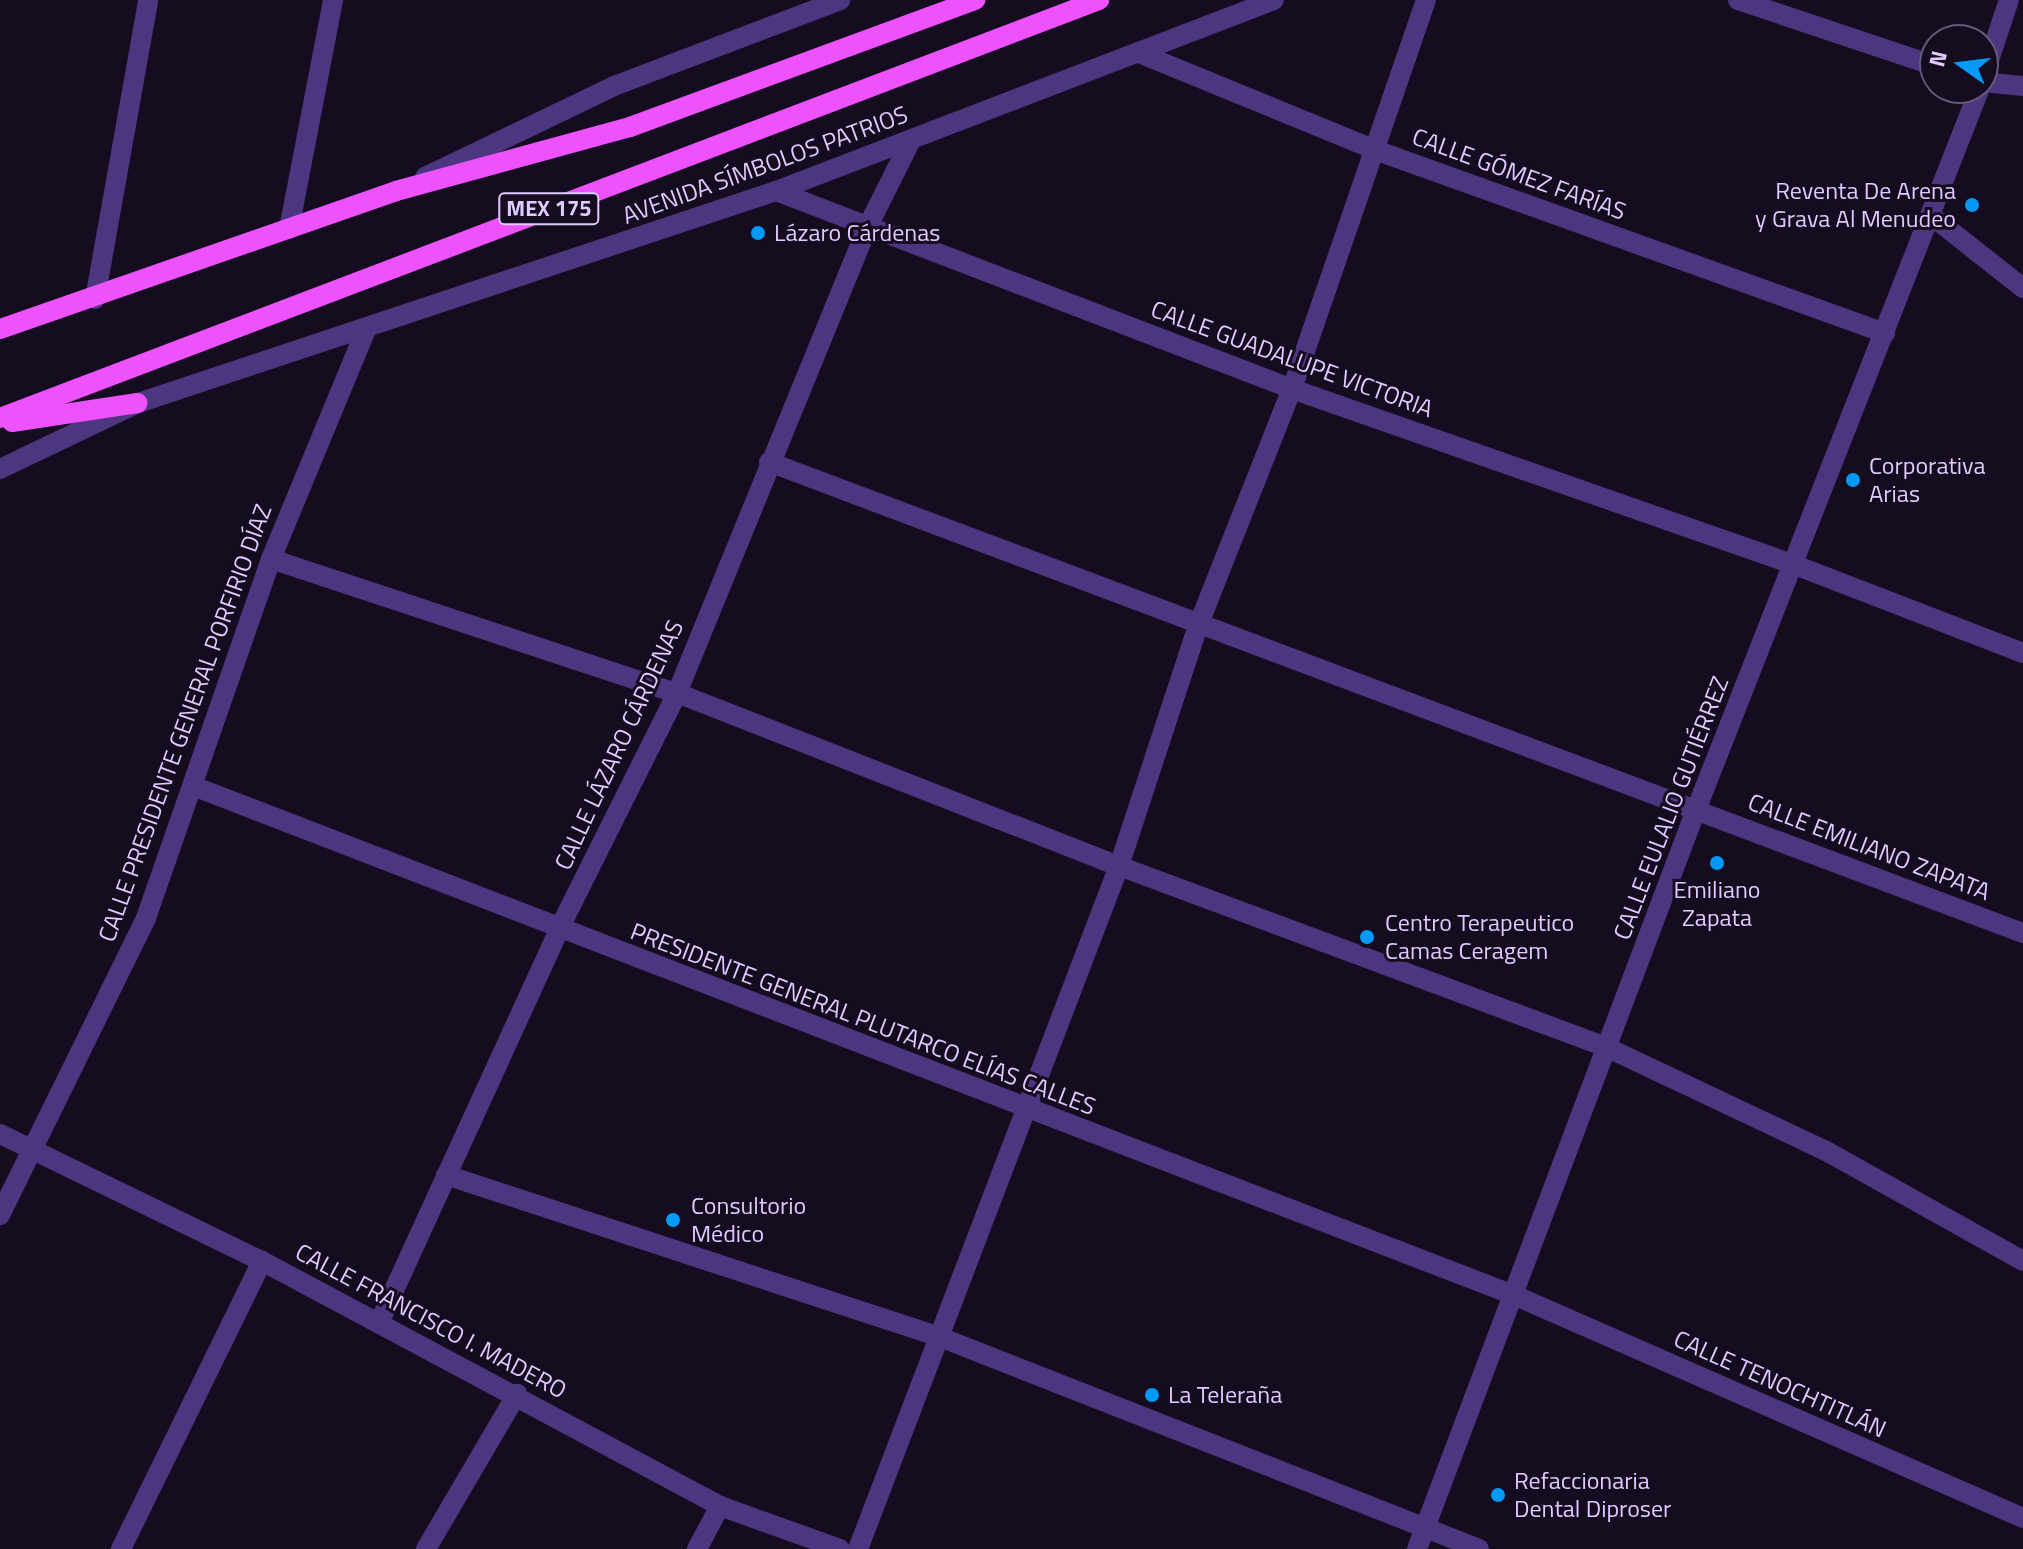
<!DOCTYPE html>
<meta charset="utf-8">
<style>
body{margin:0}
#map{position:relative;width:2023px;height:1549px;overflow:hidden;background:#150c20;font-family:"Titillium Web",sans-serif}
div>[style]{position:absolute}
.minor>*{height:20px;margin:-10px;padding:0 10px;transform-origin:10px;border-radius:10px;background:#4d3680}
.major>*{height:20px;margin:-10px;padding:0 10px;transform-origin:10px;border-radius:10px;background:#ee52ff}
.dots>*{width:22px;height:22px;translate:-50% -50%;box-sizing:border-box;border:4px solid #150c20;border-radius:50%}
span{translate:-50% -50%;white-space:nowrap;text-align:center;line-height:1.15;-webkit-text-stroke:6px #150c20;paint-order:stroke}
.shield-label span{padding:2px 6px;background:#150c20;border:2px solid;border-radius:6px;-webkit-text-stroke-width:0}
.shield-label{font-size:22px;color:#dfcbff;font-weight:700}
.street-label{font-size:24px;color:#dfcbff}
.poi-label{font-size:24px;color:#dfcbff}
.right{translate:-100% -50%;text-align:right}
.left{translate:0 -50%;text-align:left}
.north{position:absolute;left:1919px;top:24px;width:80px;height:80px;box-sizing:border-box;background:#150c20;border:2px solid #665879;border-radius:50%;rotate:284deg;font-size:22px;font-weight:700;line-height:32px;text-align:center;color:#dfcbff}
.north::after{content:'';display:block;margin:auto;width:28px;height:36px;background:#009af6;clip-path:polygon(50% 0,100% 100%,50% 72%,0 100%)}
</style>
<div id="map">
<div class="minor">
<i style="left:1738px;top:0;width:208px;rotate:18.5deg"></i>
<i style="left:1139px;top:53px;width:255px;rotate:22.3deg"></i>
<i style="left:1375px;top:150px;width:542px;rotate:19.74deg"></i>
<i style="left:1983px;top:78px;width:82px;rotate:-71.6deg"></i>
<i style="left:1983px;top:82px;width:40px;rotate:5.7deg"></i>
<i style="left:425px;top:177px;width:210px;rotate:-25.7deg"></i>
<i style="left:614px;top:86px;width:242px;rotate:-20.8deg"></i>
<i style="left:776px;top:191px;width:553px;rotate:20.99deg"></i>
<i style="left:1292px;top:389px;width:533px;rotate:19.28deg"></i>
<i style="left:1795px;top:565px;width:244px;rotate:21.1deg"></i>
<i style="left:1933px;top:217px;width:115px;rotate:38.3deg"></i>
<i style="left:289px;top:229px;width:233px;rotate:-79.1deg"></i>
<i style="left:95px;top:299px;width:304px;rotate:-79.9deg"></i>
<i style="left:769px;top:462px;width:1340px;rotate:20.59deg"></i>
<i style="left:0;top:469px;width:153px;rotate:-25.6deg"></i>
<i style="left:138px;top:403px;width:672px;rotate:-18.38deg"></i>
<i style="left:776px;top:191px;width:533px;rotate:-20.98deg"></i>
<i style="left:271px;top:559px;width:428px;rotate:18.3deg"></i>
<i style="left:677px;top:693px;width:475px;rotate:21.4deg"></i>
<i style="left:1119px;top:866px;width:520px;rotate:20.39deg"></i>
<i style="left:1606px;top:1047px;width:246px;rotate:25.3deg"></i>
<i style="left:1828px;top:1152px;width:223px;rotate:29.2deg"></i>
<i style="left:193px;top:786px;width:1418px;rotate:21.08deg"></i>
<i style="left:1516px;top:1296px;width:553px;rotate:23.65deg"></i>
<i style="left:0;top:1134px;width:291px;rotate:25.9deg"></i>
<i style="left:262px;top:1261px;width:519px;rotate:28.14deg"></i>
<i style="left:720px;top:1506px;width:127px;rotate:19.7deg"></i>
<i style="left:446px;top:1175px;width:520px;rotate:18.16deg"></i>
<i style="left:940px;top:1337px;width:579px;rotate:21.47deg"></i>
<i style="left:0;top:1215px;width:331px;rotate:-63.8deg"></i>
<i style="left:146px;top:918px;width:380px;rotate:-70.8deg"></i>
<i style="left:271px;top:559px;width:248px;rotate:-67.5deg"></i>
<i style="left:379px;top:1323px;width:433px;rotate:-65.4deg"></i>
<i style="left:559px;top:929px;width:264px;rotate:-63.4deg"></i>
<i style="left:677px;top:693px;width:502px;rotate:-67.77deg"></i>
<i style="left:867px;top:228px;width:98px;rotate:-63.4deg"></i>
<i style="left:121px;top:1549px;width:321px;rotate:-63.9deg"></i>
<i style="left:426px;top:1549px;width:180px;rotate:-59.6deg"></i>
<i style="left:697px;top:1549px;width:49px;rotate:-61.9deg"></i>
<i style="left:858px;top:1549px;width:731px;rotate:-69.09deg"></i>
<i style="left:1119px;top:866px;width:253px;rotate:-71.8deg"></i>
<i style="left:1198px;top:626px;width:255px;rotate:-68.4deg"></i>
<i style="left:1292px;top:389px;width:411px;rotate:-71deg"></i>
<i style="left:1417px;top:1549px;width:790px;rotate:-69.32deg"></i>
<i style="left:1696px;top:810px;width:776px;rotate:-68.53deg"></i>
</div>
<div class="major">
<i style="left:0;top:329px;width:419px;rotate:-19.2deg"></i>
<i style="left:396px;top:191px;width:243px;rotate:-15.3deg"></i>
<i style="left:630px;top:127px;width:368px;rotate:-20.2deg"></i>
<i style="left:0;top:418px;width:1176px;rotate:-20.82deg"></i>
<i style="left:12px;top:422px;width:127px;rotate:-8.6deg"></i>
</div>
<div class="dots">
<i style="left:1972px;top:205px;background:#009af6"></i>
<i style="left:758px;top:233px;background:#009af6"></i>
<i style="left:1853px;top:480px;background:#009af6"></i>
<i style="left:1717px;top:863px;background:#009af6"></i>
<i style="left:1367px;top:937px;background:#009af6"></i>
<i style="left:673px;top:1220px;background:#009af6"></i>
<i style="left:1152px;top:1395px;background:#009af6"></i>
<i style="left:1498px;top:1495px;background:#009af6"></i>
</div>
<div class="shield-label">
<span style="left:549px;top:209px">MEX 175</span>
</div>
<div class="street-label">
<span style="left:765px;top:165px;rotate:-20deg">AVENIDA SÍMBOLOS PATRIOS</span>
<span style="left:1519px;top:174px;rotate:20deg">CALLE GÓMEZ FARÍAS</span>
<span style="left:1292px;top:359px;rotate:20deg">CALLE GUADALUPE VICTORIA</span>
<span style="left:185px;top:723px;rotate:-70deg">CALLE PRESIDENTE GENERAL PORFIRIO DÍAZ</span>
<span style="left:619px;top:745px;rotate:-65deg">CALLE LÁZARO CÁRDENAS</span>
<span style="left:1671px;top:808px;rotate:-69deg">CALLE EULALIO GUTIÉRREZ</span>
<span style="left:1869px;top:847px;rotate:21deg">CALLE EMILIANO ZAPATA</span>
<span style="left:863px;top:1019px;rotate:21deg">PRESIDENTE GENERAL PLUTARCO ELÍAS CALLES</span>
<span style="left:431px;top:1321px;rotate:28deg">CALLE FRANCISCO I. MADERO</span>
<span style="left:1780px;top:1384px;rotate:24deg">CALLE TENOCHTITLÁN</span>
</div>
<div class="poi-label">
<span class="right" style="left:1956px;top:205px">Reventa De Arena<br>y Grava Al Menudeo</span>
<span class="left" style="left:774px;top:233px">Lázaro Cárdenas</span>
<span class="left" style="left:1869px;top:480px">Corporativa<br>Arias</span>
<span style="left:1717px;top:904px">Emiliano<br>Zapata</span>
<span class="left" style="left:1385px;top:937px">Centro Terapeutico<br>Camas Ceragem</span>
<span class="left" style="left:691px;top:1220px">Consultorio<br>Médico</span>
<span class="left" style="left:1168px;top:1395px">La Teleraña</span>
<span class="left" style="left:1514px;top:1495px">Refaccionaria<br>Dental Diproser</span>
</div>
<div class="north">N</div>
</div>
